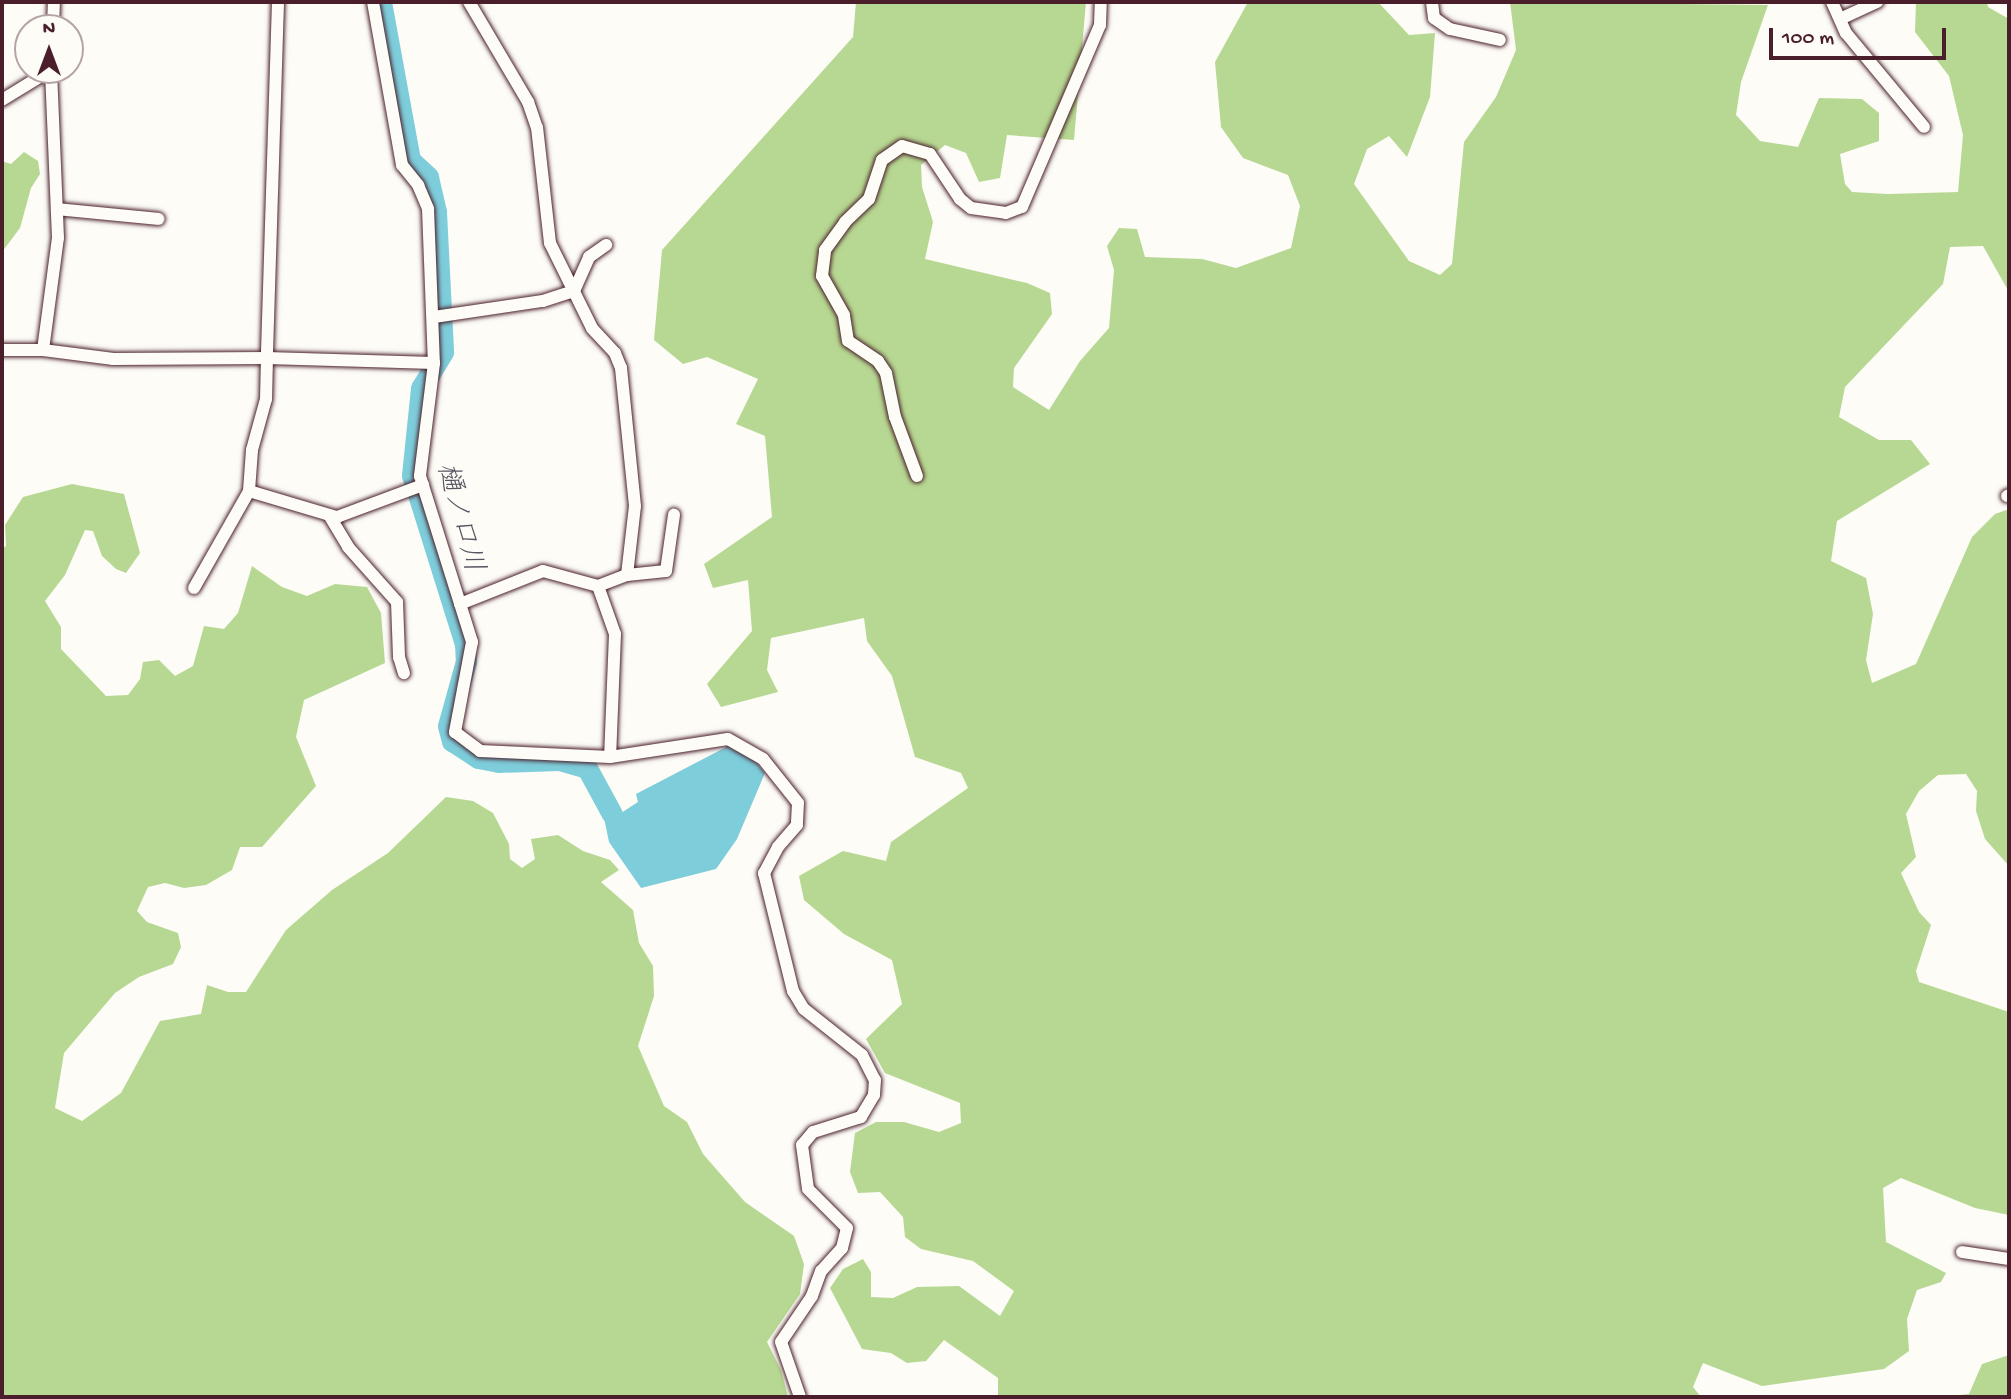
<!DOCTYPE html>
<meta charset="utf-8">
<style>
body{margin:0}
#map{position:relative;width:2011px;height:1399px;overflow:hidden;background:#fdfcf7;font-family:"Gochi Hand","Klee One",sans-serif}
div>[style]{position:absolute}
.green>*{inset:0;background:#b7d892}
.water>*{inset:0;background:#7ecddb}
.river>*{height:21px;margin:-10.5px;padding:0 10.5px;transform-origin:10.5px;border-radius:10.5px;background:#7ecddb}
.roads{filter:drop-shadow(0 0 2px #4a1f2b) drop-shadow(0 0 2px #4a1f2b)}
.minor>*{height:12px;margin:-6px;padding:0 6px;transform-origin:6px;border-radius:6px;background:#fdfcf7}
span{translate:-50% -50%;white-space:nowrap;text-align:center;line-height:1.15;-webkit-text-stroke:6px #fdfcf7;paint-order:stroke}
.water-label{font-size:28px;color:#5a5360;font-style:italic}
.frame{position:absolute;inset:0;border:4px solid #4a1f2b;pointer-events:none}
.north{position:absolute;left:14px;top:14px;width:70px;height:70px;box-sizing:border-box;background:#fdfcf7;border:2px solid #b5a4a5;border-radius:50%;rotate:0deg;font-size:19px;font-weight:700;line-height:28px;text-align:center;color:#4a1f2b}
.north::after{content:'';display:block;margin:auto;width:24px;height:32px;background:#4a1f2b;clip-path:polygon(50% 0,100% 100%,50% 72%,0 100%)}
.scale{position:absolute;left:1769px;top:28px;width:177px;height:32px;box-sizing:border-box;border:4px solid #4a1f2b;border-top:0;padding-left:9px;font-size:21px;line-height:24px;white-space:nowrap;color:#4a1f2b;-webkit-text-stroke:5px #fdfcf7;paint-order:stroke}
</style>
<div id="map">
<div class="green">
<i style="clip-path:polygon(856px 2px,1086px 2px,1074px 140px,1007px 135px,1000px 178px,979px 182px,966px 153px,945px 145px,921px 165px,922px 187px,933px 222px,925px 259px,1027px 283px,1050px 293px,1052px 314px,1014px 368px,1013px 387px,1049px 410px,1080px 361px,1109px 328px,1114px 270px,1107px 246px,1119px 228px,1137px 229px,1145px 257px,1202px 259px,1236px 268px,1291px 248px,1300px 206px,1288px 175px,1243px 158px,1221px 127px,1215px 62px,1248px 2px,1378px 2px,1409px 35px,1435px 33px,1430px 97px,1407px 157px,1389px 136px,1367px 149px,1354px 184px,1409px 261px,1440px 275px,1452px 264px,1464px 142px,1496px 97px,1516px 50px,1510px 2px,1768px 5px,1741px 82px,1736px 115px,1760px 141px,1798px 147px,1819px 98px,1862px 99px,1879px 113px,1879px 141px,1840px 154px,1845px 184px,1852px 192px,1888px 194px,1958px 192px,1963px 135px,1949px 76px,1915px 32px,1916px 2px,1987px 2px,1988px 7px,2009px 19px,2009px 292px,1983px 246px,1950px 247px,1943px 284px,1845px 387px,1839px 417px,1879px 440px,1911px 440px,1930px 464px,1837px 521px,1831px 561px,1866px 578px,1873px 614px,1866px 660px,1872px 683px,1916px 664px,1972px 537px,1995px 514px,2009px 509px,2009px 866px,1985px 839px,1976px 811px,1977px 791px,1966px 774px,1938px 775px,1919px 791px,1906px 814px,1916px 857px,1901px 873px,1919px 912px,1931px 925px,1916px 971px,1919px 982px,2009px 1012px,2009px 1215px,1975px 1208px,1901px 1178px,1883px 1188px,1886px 1242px,1946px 1273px,1941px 1282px,1917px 1290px,1907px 1319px,1909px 1351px,1884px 1369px,1762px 1386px,1703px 1363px,1693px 1387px,1701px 1397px,998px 1397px,998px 1378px,944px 1340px,926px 1361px,907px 1363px,891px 1353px,862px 1349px,830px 1288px,843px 1269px,863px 1259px,871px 1272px,871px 1297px,893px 1298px,917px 1287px,959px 1286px,1000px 1316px,1014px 1291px,973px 1261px,921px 1249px,905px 1237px,903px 1217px,880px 1192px,858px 1193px,850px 1172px,855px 1133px,876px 1122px,904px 1122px,939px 1132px,961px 1123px,960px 1103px,885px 1073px,866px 1039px,902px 1004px,892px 960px,844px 934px,804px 900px,799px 876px,843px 851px,886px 861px,891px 842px,968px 788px,961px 773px,915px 757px,892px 676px,867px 641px,864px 618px,771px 638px,767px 670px,778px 692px,721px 707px,707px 684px,752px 631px,748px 580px,713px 588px,704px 564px,772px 517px,765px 436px,736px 424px,758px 379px,707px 357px,683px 364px,654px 340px,662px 250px,853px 37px)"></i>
<i style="clip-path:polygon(24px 152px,38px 161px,40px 174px,31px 188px,20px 228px,2px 252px,2px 161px,11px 164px)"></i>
<i style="clip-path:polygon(72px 484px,124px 494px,140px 553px,126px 573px,116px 569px,102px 556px,93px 531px,85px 530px,65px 575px,45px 601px,61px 627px,61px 649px,106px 696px,128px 695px,140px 679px,143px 662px,159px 660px,175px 676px,193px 666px,204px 626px,224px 629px,238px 613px,252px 566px,282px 587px,307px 596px,335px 584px,367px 587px,381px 613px,385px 663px,304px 700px,296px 737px,316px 786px,262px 847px,240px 847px,232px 870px,206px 885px,184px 888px,165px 883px,148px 887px,137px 911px,147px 922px,178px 933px,181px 947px,173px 964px,139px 977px,115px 993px,64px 1053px,55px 1108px,82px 1121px,121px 1093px,160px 1021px,201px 1014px,207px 985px,228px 992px,246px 992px,286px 930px,332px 890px,388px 853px,446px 797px,473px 801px,493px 813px,509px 844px,510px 859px,522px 868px,535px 859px,531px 839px,558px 835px,583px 851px,610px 860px,619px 870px,601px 882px,633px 910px,639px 943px,653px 966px,654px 996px,638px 1046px,664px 1106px,687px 1122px,703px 1154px,745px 1202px,794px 1236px,804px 1264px,800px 1294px,767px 1342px,781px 1370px,788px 1397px,2px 1397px,2px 549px,6px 546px,5px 525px,23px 497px)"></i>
<i style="clip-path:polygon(2009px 1355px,2009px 1397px,1941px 1397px,1969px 1394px,1982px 1364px)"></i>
</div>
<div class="water">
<i style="clip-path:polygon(730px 745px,748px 753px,765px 773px,737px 839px,716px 869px,641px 888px,609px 842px,603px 813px,614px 809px,618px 815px,638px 802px,636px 794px)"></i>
</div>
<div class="river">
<i style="left:381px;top:2px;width:161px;rotate:79.6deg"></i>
<i style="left:410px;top:160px;width:25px;rotate:43deg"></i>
<i style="left:428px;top:177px;width:36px;rotate:77deg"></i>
<i style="left:436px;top:212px;width:140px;rotate:87.1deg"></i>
<i style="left:443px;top:352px;width:42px;rotate:121.4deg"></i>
<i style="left:421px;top:388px;width:87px;rotate:95.9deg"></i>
<i style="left:412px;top:475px;width:177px;rotate:72.6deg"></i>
<i style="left:465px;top:644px;width:17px;rotate:87deg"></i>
<i style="left:466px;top:661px;width:67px;rotate:105.5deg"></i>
<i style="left:448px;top:726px;width:16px;rotate:75deg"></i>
<i style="left:452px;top:741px;width:31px;rotate:33deg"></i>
<i style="left:478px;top:758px;width:20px;rotate:11deg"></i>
<i style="left:498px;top:762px;width:61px;rotate:-1.9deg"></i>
<i style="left:559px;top:760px;width:29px;rotate:16deg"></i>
<i style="left:587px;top:768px;width:52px;rotate:61.5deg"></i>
</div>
<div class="roads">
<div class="minor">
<i style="left:278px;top:2px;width:356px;rotate:91.8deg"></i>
<i style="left:267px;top:358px;width:167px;rotate:1.7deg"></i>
<i style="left:373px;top:2px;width:166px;rotate:79.9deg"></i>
<i style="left:402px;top:165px;width:26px;rotate:51deg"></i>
<i style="left:418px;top:185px;width:26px;rotate:67deg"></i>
<i style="left:428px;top:209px;width:154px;rotate:87.8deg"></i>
<i style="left:434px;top:363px;width:114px;rotate:97.1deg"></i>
<i style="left:420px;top:476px;width:174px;rotate:72.6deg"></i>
<i style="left:472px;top:642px;width:92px;rotate:100.7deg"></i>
<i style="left:455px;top:732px;width:31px;rotate:37deg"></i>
<i style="left:480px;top:751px;width:130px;rotate:2.6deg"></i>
<i style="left:610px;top:757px;width:119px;rotate:-8.7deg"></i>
<i style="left:728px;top:739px;width:40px;rotate:29.7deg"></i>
<i style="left:763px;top:759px;width:56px;rotate:51.5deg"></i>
<i style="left:798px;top:803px;width:22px;rotate:93deg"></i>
<i style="left:797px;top:825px;width:29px;rotate:131deg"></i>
<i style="left:778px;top:847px;width:30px;rotate:118deg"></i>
<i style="left:764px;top:873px;width:122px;rotate:76.2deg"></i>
<i style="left:793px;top:991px;width:21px;rotate:59deg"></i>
<i style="left:804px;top:1009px;width:74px;rotate:38.4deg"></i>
<i style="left:862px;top:1055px;width:28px;rotate:63deg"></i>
<i style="left:875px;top:1080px;width:15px;rotate:94deg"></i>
<i style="left:874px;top:1095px;width:26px;rotate:121deg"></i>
<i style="left:861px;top:1117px;width:50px;rotate:162.6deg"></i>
<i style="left:813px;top:1132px;width:17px;rotate:130deg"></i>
<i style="left:802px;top:1145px;width:44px;rotate:82.2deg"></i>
<i style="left:808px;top:1189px;width:55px;rotate:45deg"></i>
<i style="left:847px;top:1228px;width:21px;rotate:104deg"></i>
<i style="left:842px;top:1248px;width:31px;rotate:132deg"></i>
<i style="left:821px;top:1271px;width:27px;rotate:110deg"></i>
<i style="left:812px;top:1296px;width:55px;rotate:124deg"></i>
<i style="left:781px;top:1342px;width:58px;rotate:70.9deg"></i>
<i style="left:1432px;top:2px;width:16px;rotate:83deg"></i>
<i style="left:1434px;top:18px;width:19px;rotate:35deg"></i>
<i style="left:1450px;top:29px;width:51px;rotate:12.4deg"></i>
<i style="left:1832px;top:2px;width:34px;rotate:66deg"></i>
<i style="left:1846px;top:33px;width:122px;rotate:50.3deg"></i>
<i style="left:1840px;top:19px;width:41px;rotate:-24.7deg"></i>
<i style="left:53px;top:28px;width:26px;rotate:-88deg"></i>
<i style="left:2px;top:100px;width:57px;rotate:-31.5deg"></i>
<i style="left:57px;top:209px;width:102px;rotate:5.6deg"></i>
<i style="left:434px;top:317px;width:110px;rotate:-8.4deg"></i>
<i style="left:543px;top:301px;width:33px;rotate:-18deg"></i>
<i style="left:574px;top:291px;width:37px;rotate:-66deg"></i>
<i style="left:589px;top:257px;width:21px;rotate:-35deg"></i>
<i style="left:2px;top:350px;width:41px"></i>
<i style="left:43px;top:350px;width:71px;rotate:7.3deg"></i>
<i style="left:113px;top:359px;width:154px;rotate:-0.4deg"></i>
<i style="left:267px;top:358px;width:41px;rotate:91.4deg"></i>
<i style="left:266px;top:399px;width:53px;rotate:105.4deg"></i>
<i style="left:252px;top:450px;width:41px;rotate:94.2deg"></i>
<i style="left:249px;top:491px;width:92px;rotate:16.5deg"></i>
<i style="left:337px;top:517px;width:92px;rotate:-20.4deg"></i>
<i style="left:43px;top:350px;width:113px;rotate:-82.4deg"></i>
<i style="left:58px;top:238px;width:168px;rotate:-92.4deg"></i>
<i style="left:917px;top:476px;width:63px;rotate:-110.4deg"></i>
<i style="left:895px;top:417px;width:45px;rotate:-101.6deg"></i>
<i style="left:886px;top:373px;width:14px;rotate:-124deg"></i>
<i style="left:878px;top:361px;width:36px;rotate:-146deg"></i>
<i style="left:848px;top:341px;width:26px;rotate:-99deg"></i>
<i style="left:844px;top:315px;width:45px;rotate:-119.4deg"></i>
<i style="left:822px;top:276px;width:26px;rotate:-83deg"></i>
<i style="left:825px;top:250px;width:34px;rotate:-54deg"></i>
<i style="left:845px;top:222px;width:33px;rotate:-44deg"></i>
<i style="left:869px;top:199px;width:41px;rotate:-71.6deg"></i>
<i style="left:882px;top:160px;width:24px;rotate:-35deg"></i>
<i style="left:902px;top:146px;width:29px;rotate:16deg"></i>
<i style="left:930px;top:154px;width:54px;rotate:56.3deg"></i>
<i style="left:960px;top:199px;width:14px;rotate:39deg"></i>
<i style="left:971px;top:208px;width:35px;rotate:8deg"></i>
<i style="left:1006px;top:213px;width:17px;rotate:-21deg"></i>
<i style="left:1022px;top:207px;width:198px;rotate:-66.8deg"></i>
<i style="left:1100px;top:25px;width:23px;rotate:-88deg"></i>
<i style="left:2007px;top:496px;width:2px;rotate:-27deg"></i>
<i style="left:329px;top:515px;width:37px;rotate:59deg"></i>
<i style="left:348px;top:547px;width:74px;rotate:48.3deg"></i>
<i style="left:397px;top:602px;width:55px;rotate:87.9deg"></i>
<i style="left:399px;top:657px;width:17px;rotate:73deg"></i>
<i style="left:627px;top:575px;width:39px;rotate:-6deg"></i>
<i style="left:666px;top:571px;width:57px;rotate:-81.9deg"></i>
<i style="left:598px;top:586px;width:51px;rotate:70.5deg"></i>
<i style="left:615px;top:634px;width:123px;rotate:92.3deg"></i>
<i style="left:194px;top:588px;width:112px;rotate:-60.4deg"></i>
<i style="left:460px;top:604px;width:89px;rotate:-21.7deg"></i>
<i style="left:543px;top:571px;width:57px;rotate:15.3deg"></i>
<i style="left:598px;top:586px;width:31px;rotate:-21deg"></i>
<i style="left:627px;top:575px;width:69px;rotate:-83.4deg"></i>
<i style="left:635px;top:506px;width:139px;rotate:-95.8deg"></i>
<i style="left:621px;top:368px;width:16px;rotate:-112deg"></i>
<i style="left:615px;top:353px;width:34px;rotate:-133deg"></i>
<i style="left:592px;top:328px;width:95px;rotate:-116.3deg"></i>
<i style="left:550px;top:243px;width:116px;rotate:-96.4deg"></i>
<i style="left:537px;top:128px;width:28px;rotate:-109deg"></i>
<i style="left:528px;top:102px;width:116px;rotate:-120.5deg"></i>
<i style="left:1962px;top:1252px;width:48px;rotate:8.5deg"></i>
</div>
</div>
<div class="water-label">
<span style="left:458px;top:518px;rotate:75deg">樋ノ口川</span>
</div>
<div class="frame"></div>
<div class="north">N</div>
<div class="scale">100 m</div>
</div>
